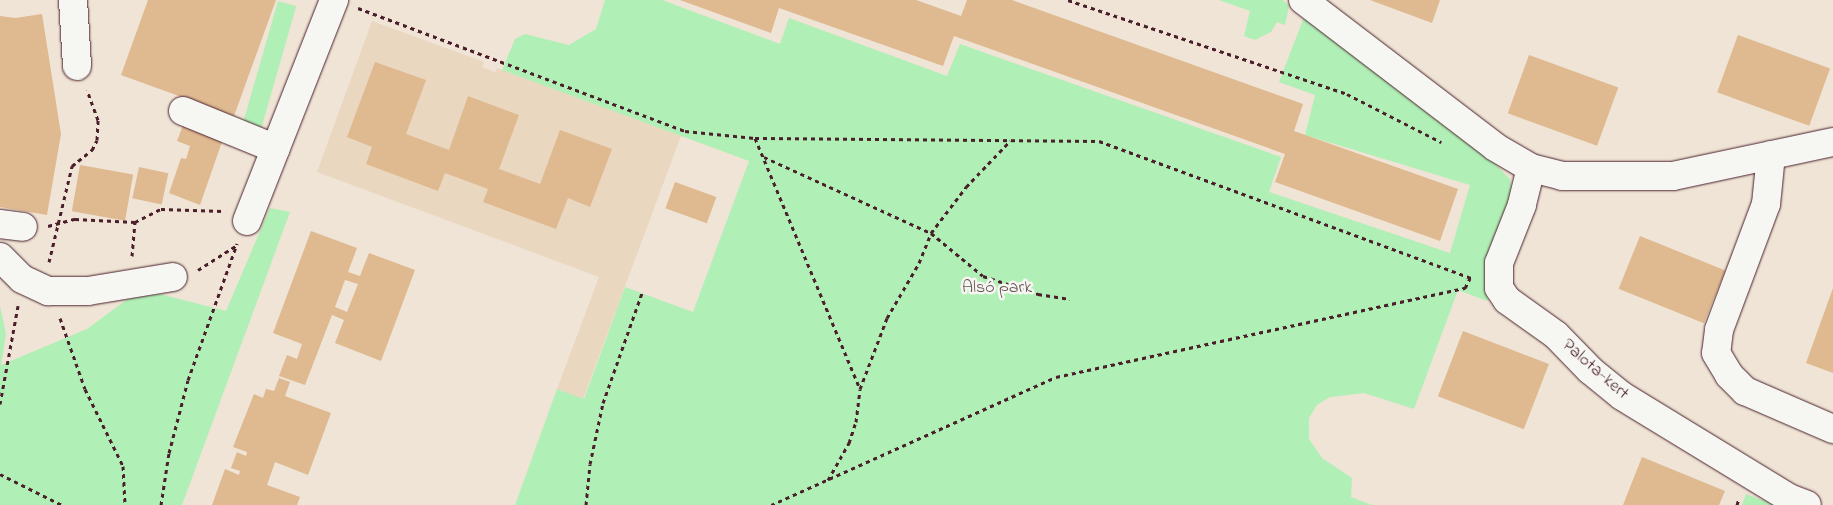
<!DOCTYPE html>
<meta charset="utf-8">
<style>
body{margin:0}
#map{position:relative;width:1833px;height:505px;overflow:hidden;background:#efe4d5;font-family:"Indie Flower",sans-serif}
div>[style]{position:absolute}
.built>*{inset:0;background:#ead7c0}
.green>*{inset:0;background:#b0efb6;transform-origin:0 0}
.building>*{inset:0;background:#dfb990;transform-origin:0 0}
.path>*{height:3px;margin-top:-1.5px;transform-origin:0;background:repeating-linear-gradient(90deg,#4a1f2b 0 4px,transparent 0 8px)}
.roads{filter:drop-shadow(0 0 1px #4a1f2b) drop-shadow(0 0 1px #4a1f2b)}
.minor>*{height:28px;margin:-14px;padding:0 14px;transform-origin:14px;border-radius:14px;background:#f6f6f2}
span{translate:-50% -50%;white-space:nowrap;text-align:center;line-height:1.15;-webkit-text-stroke:5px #f6f6f2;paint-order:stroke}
.park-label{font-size:18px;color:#64534e}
.street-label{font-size:18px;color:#4a1f2b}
</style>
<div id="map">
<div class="built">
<i style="clip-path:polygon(372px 21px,484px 62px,482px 67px,495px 72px,497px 68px,681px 136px,583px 399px,557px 389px,599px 277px,317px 172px)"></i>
</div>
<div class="green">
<i style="clip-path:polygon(605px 0,662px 0,780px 44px,789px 18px,947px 76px,960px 44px,1281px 157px,1269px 192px,1450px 253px,1470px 185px,1305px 135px,1315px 95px,1279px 82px,1306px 12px,1483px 152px,1510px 179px,1514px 200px,1487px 301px,1458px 290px,1414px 409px,1364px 393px,1330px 397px,1317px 405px,1309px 418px,1309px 439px,1322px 458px,1352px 478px,1351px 497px,1372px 505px,515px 505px,557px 389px,584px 399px,625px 287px,693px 312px,749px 161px,502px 70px,515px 39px,525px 34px,569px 45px,596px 29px)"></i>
<i style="clip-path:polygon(1219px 0,1283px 0,1289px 6px,1285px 25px,1277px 22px,1271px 32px,1255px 40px,1244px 36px,1250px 11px)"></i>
<i style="left:278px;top:1px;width:19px;height:130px;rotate:16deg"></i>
<i style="clip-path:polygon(270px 208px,290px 212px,182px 505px,0 505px,0 306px,6px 334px,1px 365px,87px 329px,129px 298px,160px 294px,226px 311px)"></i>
<i style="clip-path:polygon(1746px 494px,1775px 505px,1742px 505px)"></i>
</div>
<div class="building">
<i style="clip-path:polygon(148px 0,276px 0,234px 116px,121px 75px)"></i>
<i style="clip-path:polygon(680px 0,916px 0,961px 16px,967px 0,1012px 0,1303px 104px,1294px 131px,1458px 189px,1440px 241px,1275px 182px,1285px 154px,954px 36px,943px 66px,779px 8px,771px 33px)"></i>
<i style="clip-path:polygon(1370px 0,1440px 0,1432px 23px)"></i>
<i style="clip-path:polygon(42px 14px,61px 134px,47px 215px,0 207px,0 16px,15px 18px)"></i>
<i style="left:1738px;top:35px;width:98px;height:61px;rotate:20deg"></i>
<i style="left:1529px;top:55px;width:95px;height:62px;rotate:20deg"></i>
<i style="clip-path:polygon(375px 62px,426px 80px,406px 134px,449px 150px,468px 96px,519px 115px,499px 169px,540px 184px,560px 130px,612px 149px,590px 207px,568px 198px,556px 229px,483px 202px,488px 189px,445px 173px,438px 191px,366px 164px,372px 147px,347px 137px)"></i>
<i style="clip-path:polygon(183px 125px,223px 139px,200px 205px,169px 193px,181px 158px,186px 159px,190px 146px,177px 141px)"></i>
<i style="left:80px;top:165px;width:54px;height:47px;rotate:10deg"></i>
<i style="left:139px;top:167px;width:30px;height:32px;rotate:12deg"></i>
<i style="left:675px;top:182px;width:44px;height:28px;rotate:20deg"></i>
<i style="clip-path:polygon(evenodd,311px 231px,357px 248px,348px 272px,360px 276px,369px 253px,415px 270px,381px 361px,335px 343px,344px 320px,332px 315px,305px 385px,279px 376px,287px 355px,297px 359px,302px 344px,273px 333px,311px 231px,345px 280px,358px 284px,347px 312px,335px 307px,345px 280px)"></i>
<i style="left:1640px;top:236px;width:92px;height:57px;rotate:22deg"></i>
<i style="clip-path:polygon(1833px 288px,1833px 373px,1806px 363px)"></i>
<i style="left:1463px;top:331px;width:92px;height:70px;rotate:21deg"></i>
<i style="clip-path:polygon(279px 378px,290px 382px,285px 396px,331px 413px,308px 475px,275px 462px,267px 485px,300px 497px,297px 505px,212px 505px,225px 469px,239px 475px,240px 471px,231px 468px,237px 452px,246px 456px,247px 452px,233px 447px,254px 394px,263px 398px,266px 389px,274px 391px)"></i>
<i style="clip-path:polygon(1642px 457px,1725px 491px,1719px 505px,1623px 505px)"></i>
</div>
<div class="path">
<i style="left:1068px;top:0;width:294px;rotate:18.6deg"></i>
<i style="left:1347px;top:94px;width:106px;rotate:27.1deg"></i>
<i style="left:358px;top:8px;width:349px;rotate:20.6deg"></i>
<i style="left:685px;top:131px;width:70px;rotate:5.7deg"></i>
<i style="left:755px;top:138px;width:344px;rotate:0.5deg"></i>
<i style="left:1099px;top:141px;width:397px;rotate:20.2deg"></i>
<i style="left:755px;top:138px;width:272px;rotate:67.3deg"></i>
<i style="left:764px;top:157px;width:183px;rotate:24.5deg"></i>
<i style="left:931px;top:233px;width:67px;rotate:39.6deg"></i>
<i style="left:983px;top:276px;width:58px;rotate:18.1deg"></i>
<i style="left:1038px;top:294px;width:32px;rotate:9deg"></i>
<i style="left:48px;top:226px;width:28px;rotate:-15deg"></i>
<i style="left:75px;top:219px;width:60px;rotate:2.9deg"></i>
<i style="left:135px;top:222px;width:29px;rotate:-27deg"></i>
<i style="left:161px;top:209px;width:62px;rotate:1.8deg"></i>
<i style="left:132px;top:256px;width:34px;rotate:-85deg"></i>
<i style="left:49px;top:262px;width:99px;rotate:-76.5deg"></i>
<i style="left:72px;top:166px;width:26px;rotate:-39deg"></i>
<i style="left:92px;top:150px;width:11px;rotate:-63deg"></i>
<i style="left:97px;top:140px;width:20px;rotate:-87deg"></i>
<i style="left:98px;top:120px;width:32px;rotate:-110deg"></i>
<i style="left:198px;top:270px;width:46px;rotate:-32.7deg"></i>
<i style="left:60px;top:318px;width:75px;rotate:70.6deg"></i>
<i style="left:85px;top:389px;width:86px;rotate:63.7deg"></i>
<i style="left:123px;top:466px;width:39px;rotate:87deg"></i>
<i style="left:0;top:404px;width:100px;rotate:-79.6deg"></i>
<i style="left:0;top:474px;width:69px;rotate:26.6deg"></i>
<i style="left:828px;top:480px;width:43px;rotate:-60.4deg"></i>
<i style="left:849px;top:443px;width:22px;rotate:-72deg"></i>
<i style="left:856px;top:422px;width:33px;rotate:-83deg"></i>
<i style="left:860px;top:389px;width:76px;rotate:-69.2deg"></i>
<i style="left:887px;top:318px;width:64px;rotate:-59.8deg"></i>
<i style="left:919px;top:263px;width:32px;rotate:-68deg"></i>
<i style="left:931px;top:233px;width:58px;rotate:-52.7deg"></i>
<i style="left:966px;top:187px;width:64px;rotate:-46.3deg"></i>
<i style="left:161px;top:505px;width:53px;rotate:-81.3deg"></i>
<i style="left:169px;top:453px;width:75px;rotate:-75.4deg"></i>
<i style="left:188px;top:380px;width:145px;rotate:-70.2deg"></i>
<i style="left:586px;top:505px;width:41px;rotate:-84.4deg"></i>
<i style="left:590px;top:464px;width:62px;rotate:-78deg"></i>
<i style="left:603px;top:403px;width:117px;rotate:-70.5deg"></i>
<i style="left:771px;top:505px;width:312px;rotate:-24.2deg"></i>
<i style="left:1056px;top:377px;width:419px;rotate:-12.3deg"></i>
<i style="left:1465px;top:288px;width:11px;rotate:-63deg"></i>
<i style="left:1737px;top:505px;width:7px;rotate:-74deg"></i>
</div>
<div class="roads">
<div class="minor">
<i style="left:73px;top:0;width:66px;rotate:86.5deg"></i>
<i style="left:1303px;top:0;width:242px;rotate:37.4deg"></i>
<i style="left:1495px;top:147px;width:42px;rotate:30.3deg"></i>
<i style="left:1531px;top:168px;width:32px;rotate:14deg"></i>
<i style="left:1562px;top:176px;width:111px"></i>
<i style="left:1673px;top:176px;width:164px;rotate:-12deg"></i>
<i style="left:183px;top:111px;width:100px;rotate:22.2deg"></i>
<i style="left:1771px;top:155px;width:49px;rotate:95.8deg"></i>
<i style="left:1766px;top:204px;width:134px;rotate:110.5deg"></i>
<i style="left:1719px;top:330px;width:23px;rotate:97deg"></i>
<i style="left:1716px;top:353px;width:26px;rotate:59deg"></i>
<i style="left:1729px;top:375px;width:23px;rotate:45deg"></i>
<i style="left:1745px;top:391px;width:96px;rotate:23.4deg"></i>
<i style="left:1531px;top:168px;width:38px;rotate:104deg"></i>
<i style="left:1522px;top:205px;width:62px;rotate:111.6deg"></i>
<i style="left:1499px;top:263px;width:25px;rotate:90deg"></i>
<i style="left:1499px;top:288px;width:14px;rotate:56deg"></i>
<i style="left:1507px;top:300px;width:60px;rotate:35.5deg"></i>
<i style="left:1556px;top:335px;width:49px;rotate:45.8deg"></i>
<i style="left:1590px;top:370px;width:41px;rotate:39.1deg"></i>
<i style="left:1622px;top:396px;width:196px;rotate:31.4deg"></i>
<i style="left:1789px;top:498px;width:19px;rotate:21deg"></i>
<i style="left:247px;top:221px;width:238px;rotate:-68.5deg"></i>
<i style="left:0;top:224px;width:23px;rotate:7deg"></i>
<i style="left:0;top:257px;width:31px;rotate:45deg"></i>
<i style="left:22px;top:279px;width:29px;rotate:25deg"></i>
<i style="left:48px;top:291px;width:40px"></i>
<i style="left:88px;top:291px;width:86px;rotate:-9.4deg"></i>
</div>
</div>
<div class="park-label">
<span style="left:997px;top:288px">Alsó park</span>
</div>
<div class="street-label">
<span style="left:1595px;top:370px;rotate:41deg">Palota-kert</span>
</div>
</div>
